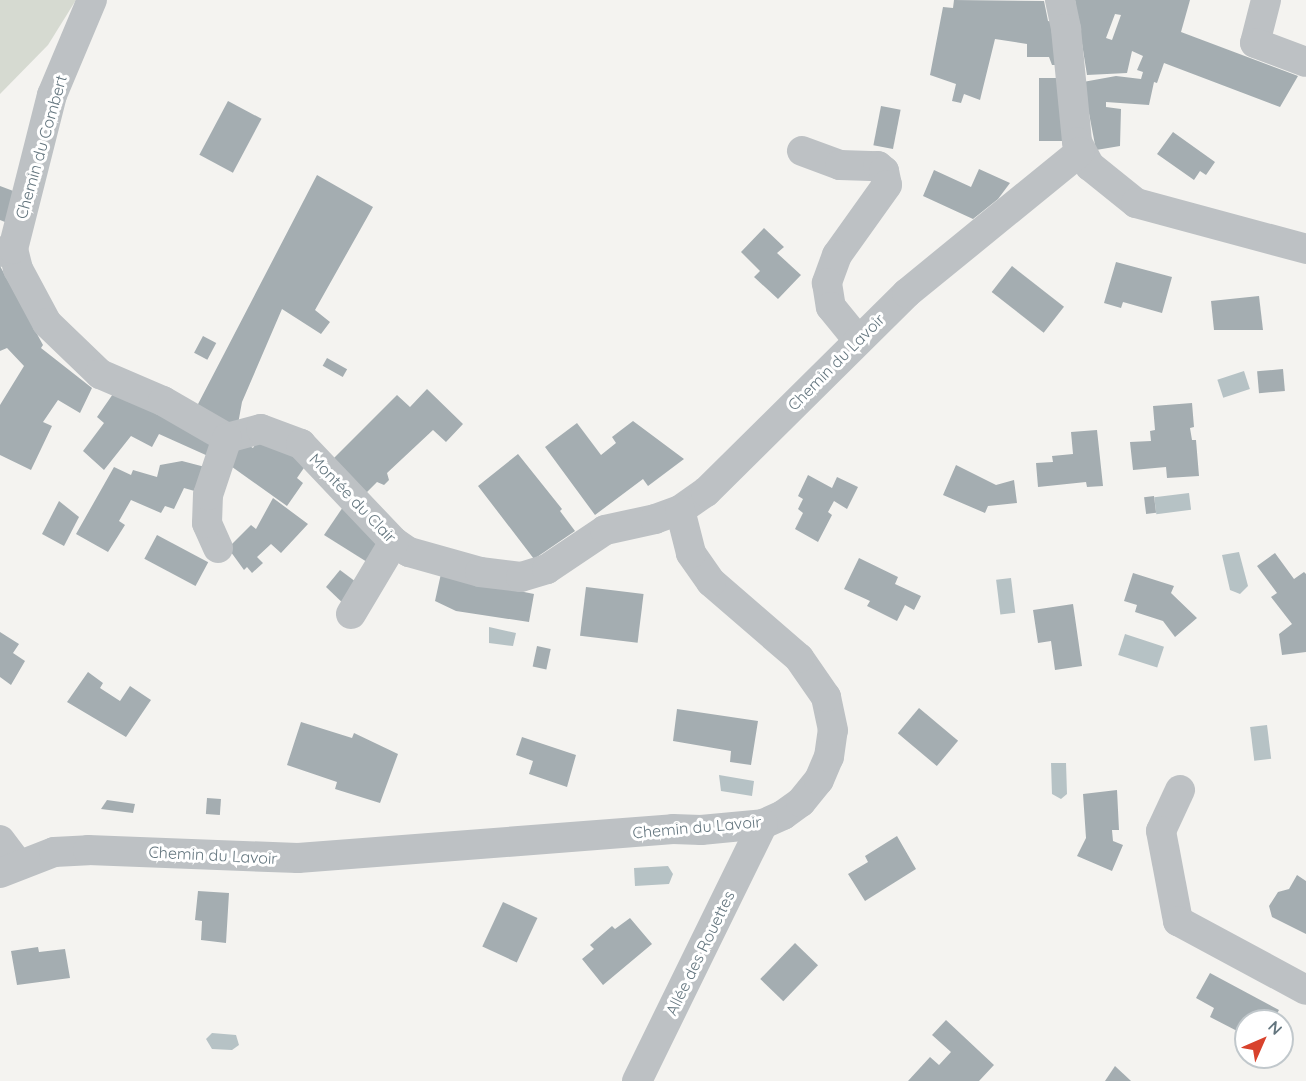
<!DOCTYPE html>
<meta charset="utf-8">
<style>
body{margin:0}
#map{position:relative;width:1306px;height:1081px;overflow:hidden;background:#f4f3f0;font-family:Quicksand,sans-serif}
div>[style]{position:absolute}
.green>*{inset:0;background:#d6dad1}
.water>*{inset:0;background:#b6c2c5;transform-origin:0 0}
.building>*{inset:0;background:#a4adb1;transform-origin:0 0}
.minor>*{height:30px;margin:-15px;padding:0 15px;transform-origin:15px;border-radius:15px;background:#bdc1c4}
span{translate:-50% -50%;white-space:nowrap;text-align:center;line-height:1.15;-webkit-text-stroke:6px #fff;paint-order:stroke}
.street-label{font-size:16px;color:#64767f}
.north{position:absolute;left:1234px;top:1009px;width:60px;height:60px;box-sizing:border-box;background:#fff;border:2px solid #c1c8cc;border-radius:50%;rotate:45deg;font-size:16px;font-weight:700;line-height:24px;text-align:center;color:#64767f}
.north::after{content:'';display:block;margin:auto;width:21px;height:27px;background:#d8422c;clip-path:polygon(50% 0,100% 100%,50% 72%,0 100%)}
</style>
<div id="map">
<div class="green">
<i style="clip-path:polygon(0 0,76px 0,48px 45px,0 94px)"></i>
</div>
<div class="water">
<i style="left:1244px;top:371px;width:19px;height:28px;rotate:72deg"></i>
<i style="left:1189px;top:493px;width:17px;height:35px;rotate:83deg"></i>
<i style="clip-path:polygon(1239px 552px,1248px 586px,1240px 594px,1230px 590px,1222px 555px)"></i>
<i style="left:1011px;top:578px;width:35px;height:15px;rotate:83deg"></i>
<i style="clip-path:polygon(489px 627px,516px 633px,513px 646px,489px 643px)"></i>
<i style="left:1125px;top:634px;width:41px;height:22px;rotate:18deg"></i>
<i style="left:1267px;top:725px;width:34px;height:17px;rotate:83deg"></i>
<i style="clip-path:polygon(1051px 763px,1066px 763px,1067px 794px,1061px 799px,1052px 794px)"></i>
<i style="clip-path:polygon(719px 775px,754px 781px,752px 796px,721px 791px)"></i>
<i style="clip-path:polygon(668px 866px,673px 874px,669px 884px,635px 886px,634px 868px)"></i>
<i style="clip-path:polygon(212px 1033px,236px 1035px,239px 1045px,232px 1050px,212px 1049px,206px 1039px)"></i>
</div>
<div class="building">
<i style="clip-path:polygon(954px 0,1044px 1px,1048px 21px,1057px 23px,1058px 65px,1052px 65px,1049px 57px,1027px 57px,1027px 44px,995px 39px,980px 100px,964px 94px,961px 103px,952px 101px,956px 84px,930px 75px,943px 7px,953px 8px)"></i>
<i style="clip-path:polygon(evenodd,1075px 0,1190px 0,1181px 32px,1298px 76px,1280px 107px,1164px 63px,1157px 83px,1154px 82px,1149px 105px,1106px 102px,1106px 107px,1121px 109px,1120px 146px,1096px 150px,1083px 82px,1116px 76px,1141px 79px,1143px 72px,1137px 70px,1143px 56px,1132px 51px,1127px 73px,1087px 75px,1075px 0,1115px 14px,1121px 15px,1112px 40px,1106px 38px,1115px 14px)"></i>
<i style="left:1039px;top:78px;width:23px;height:63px"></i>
<i style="left:228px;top:101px;width:38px;height:61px;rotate:28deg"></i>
<i style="left:881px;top:106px;width:20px;height:40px;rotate:11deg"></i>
<i style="clip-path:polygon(1173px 132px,1215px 162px,1206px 175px,1200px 171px,1194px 180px,1157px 154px)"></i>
<i style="clip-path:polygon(979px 169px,1010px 183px,998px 199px,973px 219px,923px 196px,934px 170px,971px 187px)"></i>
<i style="clip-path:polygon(317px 175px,373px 207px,315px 310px,330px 322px,321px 334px,282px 309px,242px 402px,238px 424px,223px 425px,197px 406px)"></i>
<i style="clip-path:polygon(0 186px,16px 192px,5px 222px,0 220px)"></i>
<i style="clip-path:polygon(764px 228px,784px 247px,777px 253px,801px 275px,778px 299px,754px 277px,760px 271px,741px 252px)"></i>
<i style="clip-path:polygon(1116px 262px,1172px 277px,1162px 313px,1123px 302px,1121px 308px,1104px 303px)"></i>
<i style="clip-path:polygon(0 266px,43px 345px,41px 348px,92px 388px,80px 413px,58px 400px,43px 422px,52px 426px,31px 470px,0 455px,0 405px,24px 366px,7px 348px,0 351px)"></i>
<i style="left:1012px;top:266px;width:66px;height:33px;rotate:38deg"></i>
<i style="clip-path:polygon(1259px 296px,1263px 330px,1214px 330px,1211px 301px)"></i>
<i style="left:203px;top:336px;width:15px;height:19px;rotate:28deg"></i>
<i style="left:327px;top:358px;width:23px;height:9px;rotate:29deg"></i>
<i style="left:1283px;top:369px;width:22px;height:26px;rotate:85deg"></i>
<i style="clip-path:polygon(427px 389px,463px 424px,446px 442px,433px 430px,387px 473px,389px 480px,384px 485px,377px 482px,364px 495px,331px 461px,397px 395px,410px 407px)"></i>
<i style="clip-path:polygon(115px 391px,213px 435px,208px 456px,159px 434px,152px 447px,131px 436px,104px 470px,83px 451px,104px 423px,97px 417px)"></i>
<i style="clip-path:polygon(1192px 403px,1194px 427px,1190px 428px,1192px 440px,1196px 440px,1199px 476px,1167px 478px,1166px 467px,1133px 470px,1130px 442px,1151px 441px,1150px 431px,1155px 430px,1153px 406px)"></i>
<i style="clip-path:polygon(633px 421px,684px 459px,648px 486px,643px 479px,595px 515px,545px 447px,577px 423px,601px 455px,616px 443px,612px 437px)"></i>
<i style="clip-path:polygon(1097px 430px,1103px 486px,1087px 487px,1086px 482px,1038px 487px,1036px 463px,1053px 462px,1052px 456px,1073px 454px,1071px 432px)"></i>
<i style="clip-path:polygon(260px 437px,308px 462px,297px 478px,303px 483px,287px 506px,228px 464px,241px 441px,253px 448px)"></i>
<i style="clip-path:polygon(518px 454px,562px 509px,560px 511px,575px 531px,534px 559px,478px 486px)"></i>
<i style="clip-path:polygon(182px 461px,205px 467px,198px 492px,184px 488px,174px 509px,165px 506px,161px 513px,131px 500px,119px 521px,125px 525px,108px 552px,76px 534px,114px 467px,131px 475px,133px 470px,157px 477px,160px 465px)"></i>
<i style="clip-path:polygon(956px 465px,996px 485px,1014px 480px,1017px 503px,988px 506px,985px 513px,943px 495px)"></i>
<i style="clip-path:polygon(808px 475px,832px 488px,837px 477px,858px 487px,847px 509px,834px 501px,828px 512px,832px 515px,818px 542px,795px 529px,803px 513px,798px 509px,803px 499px,798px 496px)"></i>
<i style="left:1154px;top:496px;width:17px;height:10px;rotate:83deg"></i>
<i style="clip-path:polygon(273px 498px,308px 524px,281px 553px,271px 544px,257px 557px,263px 563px,252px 573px,247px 567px,244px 570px,228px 548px,251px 525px,256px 529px)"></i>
<i style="clip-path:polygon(59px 501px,79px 517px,64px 546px,42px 534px)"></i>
<i style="clip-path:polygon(345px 504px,381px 540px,367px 562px,324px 535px)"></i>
<i style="left:157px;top:535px;width:58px;height:27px;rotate:28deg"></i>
<i style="clip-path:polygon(1275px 553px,1294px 579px,1304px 572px,1306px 574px,1306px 652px,1282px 655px,1279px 634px,1292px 624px,1271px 597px,1277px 593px,1257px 566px)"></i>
<i style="clip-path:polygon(859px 558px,898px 577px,895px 584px,921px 596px,914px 610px,905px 605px,897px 621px,867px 606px,870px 601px,844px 589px)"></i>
<i style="clip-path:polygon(442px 569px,466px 580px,534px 594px,529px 622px,456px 611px,435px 601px)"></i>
<i style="clip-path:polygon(340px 570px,360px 585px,348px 608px,326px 587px)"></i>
<i style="clip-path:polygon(1133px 573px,1174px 586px,1171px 593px,1197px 618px,1175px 637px,1163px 621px,1135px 612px,1137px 605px,1124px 601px)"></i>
<i style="left:586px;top:587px;width:58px;height:49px;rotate:7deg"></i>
<i style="clip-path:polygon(1073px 604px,1082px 666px,1055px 670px,1051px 641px,1038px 643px,1033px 610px)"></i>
<i style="clip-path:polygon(0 632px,19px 644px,13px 653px,25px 661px,11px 685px,0 677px)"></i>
<i style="left:537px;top:646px;width:14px;height:21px;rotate:12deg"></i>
<i style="clip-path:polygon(88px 672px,103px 683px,100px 688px,120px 701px,130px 686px,151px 700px,126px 737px,67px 702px)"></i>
<i style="left:919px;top:708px;width:51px;height:33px;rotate:40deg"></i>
<i style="clip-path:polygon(677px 709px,758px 721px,751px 765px,730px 762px,731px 751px,673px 741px)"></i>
<i style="clip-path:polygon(301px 722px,352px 738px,354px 733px,398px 754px,380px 803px,335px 789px,337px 782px,287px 765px)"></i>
<i style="clip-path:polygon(522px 737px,576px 755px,567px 787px,529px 774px,533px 761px,516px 755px)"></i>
<i style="clip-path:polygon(1117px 790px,1119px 830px,1112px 830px,1113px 841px,1123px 845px,1112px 871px,1077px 856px,1086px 838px,1083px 794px)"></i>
<i style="left:207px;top:798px;width:14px;height:16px;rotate:4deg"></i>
<i style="clip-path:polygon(107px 800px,135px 804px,133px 813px,101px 809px)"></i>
<i style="clip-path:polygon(897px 836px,916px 869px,865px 901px,848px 874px,868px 862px,865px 856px)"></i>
<i style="clip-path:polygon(1297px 875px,1306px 881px,1306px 934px,1272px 917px,1269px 906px,1278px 892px,1289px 889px)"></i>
<i style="clip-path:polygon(198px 891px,229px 893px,226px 943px,201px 940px,202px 921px,195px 920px)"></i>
<i style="left:503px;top:902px;width:38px;height:49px;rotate:25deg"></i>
<i style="clip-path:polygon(630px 918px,652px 944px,603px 985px,582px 959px,594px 949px,590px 945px,612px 926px,615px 929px)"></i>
<i style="left:795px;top:943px;width:32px;height:50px;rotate:44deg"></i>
<i style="clip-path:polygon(38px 947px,39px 952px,65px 949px,70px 978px,17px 985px,11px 951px)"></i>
<i style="clip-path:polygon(1210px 973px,1279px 1010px,1273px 1021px,1249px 1018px,1241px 1033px,1210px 1017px,1214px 1008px,1196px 998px)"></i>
<i style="clip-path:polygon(946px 1020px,994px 1065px,979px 1081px,908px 1081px,930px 1057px,939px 1065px,951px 1052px,932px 1035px)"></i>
<i style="clip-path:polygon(1115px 1066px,1131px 1081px,1105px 1081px)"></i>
</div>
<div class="minor">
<i style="left:1060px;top:0;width:30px;rotate:78deg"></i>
<i style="left:1066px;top:29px;width:114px;rotate:84.4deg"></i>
<i style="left:1077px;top:142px;width:27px;rotate:62deg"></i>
<i style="left:1090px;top:166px;width:59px;rotate:38.8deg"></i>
<i style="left:1136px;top:203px;width:176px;rotate:15.1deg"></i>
<i style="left:1266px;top:0;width:44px;rotate:104.3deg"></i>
<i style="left:1255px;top:43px;width:54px;rotate:20.4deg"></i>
<i style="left:802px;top:151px;width:40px;rotate:20.2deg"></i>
<i style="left:840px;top:165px;width:38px;rotate:2deg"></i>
<i style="left:878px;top:166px;width:8px;rotate:40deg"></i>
<i style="left:884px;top:171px;width:14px;rotate:78deg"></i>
<i style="left:887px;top:185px;width:86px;rotate:125.5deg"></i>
<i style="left:837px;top:255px;width:30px;rotate:110deg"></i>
<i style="left:827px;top:283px;width:24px;rotate:81deg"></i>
<i style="left:831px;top:307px;width:41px;rotate:50.9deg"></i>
<i style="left:13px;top:249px;width:21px;rotate:76deg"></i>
<i style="left:18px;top:269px;width:61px;rotate:61.8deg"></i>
<i style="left:47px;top:323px;width:74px;rotate:43.9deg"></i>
<i style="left:100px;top:374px;width:69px;rotate:23.2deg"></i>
<i style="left:163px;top:401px;width:74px;rotate:30deg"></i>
<i style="left:227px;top:438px;width:35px;rotate:-15deg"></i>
<i style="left:261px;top:429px;width:43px;rotate:20.6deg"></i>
<i style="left:301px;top:444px;width:135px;rotate:46.5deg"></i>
<i style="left:394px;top:542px;width:18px;rotate:34deg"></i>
<i style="left:409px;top:552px;width:74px;rotate:15.7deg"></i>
<i style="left:480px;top:572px;width:41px;rotate:7deg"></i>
<i style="left:521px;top:577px;width:27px;rotate:-17deg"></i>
<i style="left:547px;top:569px;width:70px;rotate:-33.9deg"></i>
<i style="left:605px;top:530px;width:51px;rotate:-12.4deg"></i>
<i style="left:655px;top:519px;width:27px;rotate:-20deg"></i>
<i style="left:680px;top:510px;width:32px;rotate:-35deg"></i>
<i style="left:706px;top:492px;width:283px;rotate:-44.7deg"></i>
<i style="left:907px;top:293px;width:223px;rotate:-39.2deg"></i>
<i style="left:0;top:252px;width:13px;rotate:-13deg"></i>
<i style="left:13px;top:249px;width:159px;rotate:-75.8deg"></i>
<i style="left:52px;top:95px;width:103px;rotate:-67.2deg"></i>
<i style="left:218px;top:548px;width:27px;rotate:-114deg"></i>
<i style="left:207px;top:523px;width:28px;rotate:-88deg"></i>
<i style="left:208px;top:495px;width:60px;rotate:-71.6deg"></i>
<i style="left:351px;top:614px;width:84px;rotate:-59.2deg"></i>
<i style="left:1180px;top:790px;width:45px;rotate:114.9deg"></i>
<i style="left:1161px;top:831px;width:92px;rotate:79.3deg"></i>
<i style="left:1178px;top:921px;width:145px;rotate:28.3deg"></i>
<i style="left:0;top:840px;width:30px;rotate:53deg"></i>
<i style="left:0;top:873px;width:58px;rotate:-21.3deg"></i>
<i style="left:54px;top:852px;width:34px;rotate:-3deg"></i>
<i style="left:88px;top:850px;width:210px;rotate:2.2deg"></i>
<i style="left:298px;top:858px;width:376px;rotate:-4.4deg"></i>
<i style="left:673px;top:829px;width:28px;rotate:2deg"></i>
<i style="left:701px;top:830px;width:62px;rotate:-5.5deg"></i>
<i style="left:763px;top:824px;width:22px;rotate:-24deg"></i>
<i style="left:783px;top:815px;width:22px;rotate:-36deg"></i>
<i style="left:801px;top:802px;width:28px;rotate:-51deg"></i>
<i style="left:819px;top:780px;width:25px;rotate:-67deg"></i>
<i style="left:829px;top:757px;width:27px;rotate:-82deg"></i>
<i style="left:833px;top:730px;width:34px;rotate:-102deg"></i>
<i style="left:826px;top:697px;width:47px;rotate:-124.7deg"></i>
<i style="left:799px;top:658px;width:116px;rotate:-139.2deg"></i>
<i style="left:711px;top:582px;width:35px;rotate:-125deg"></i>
<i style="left:691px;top:553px;width:44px;rotate:-104.3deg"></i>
<i style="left:637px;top:1081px;width:286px;rotate:-63.9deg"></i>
</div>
<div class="street-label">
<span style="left:41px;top:147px;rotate:-74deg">Chemin du Combert</span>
<span style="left:836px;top:362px;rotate:-45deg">Chemin du Lavoir</span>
<span style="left:353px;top:498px;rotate:46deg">Montée du Clair</span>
<span style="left:697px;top:827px;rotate:-5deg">Chemin du Lavoir</span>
<span style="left:213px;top:855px;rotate:3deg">Chemin du Lavoir</span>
<span style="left:700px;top:953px;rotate:-64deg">Allée des Rouettes</span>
</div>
<div class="north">N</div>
</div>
